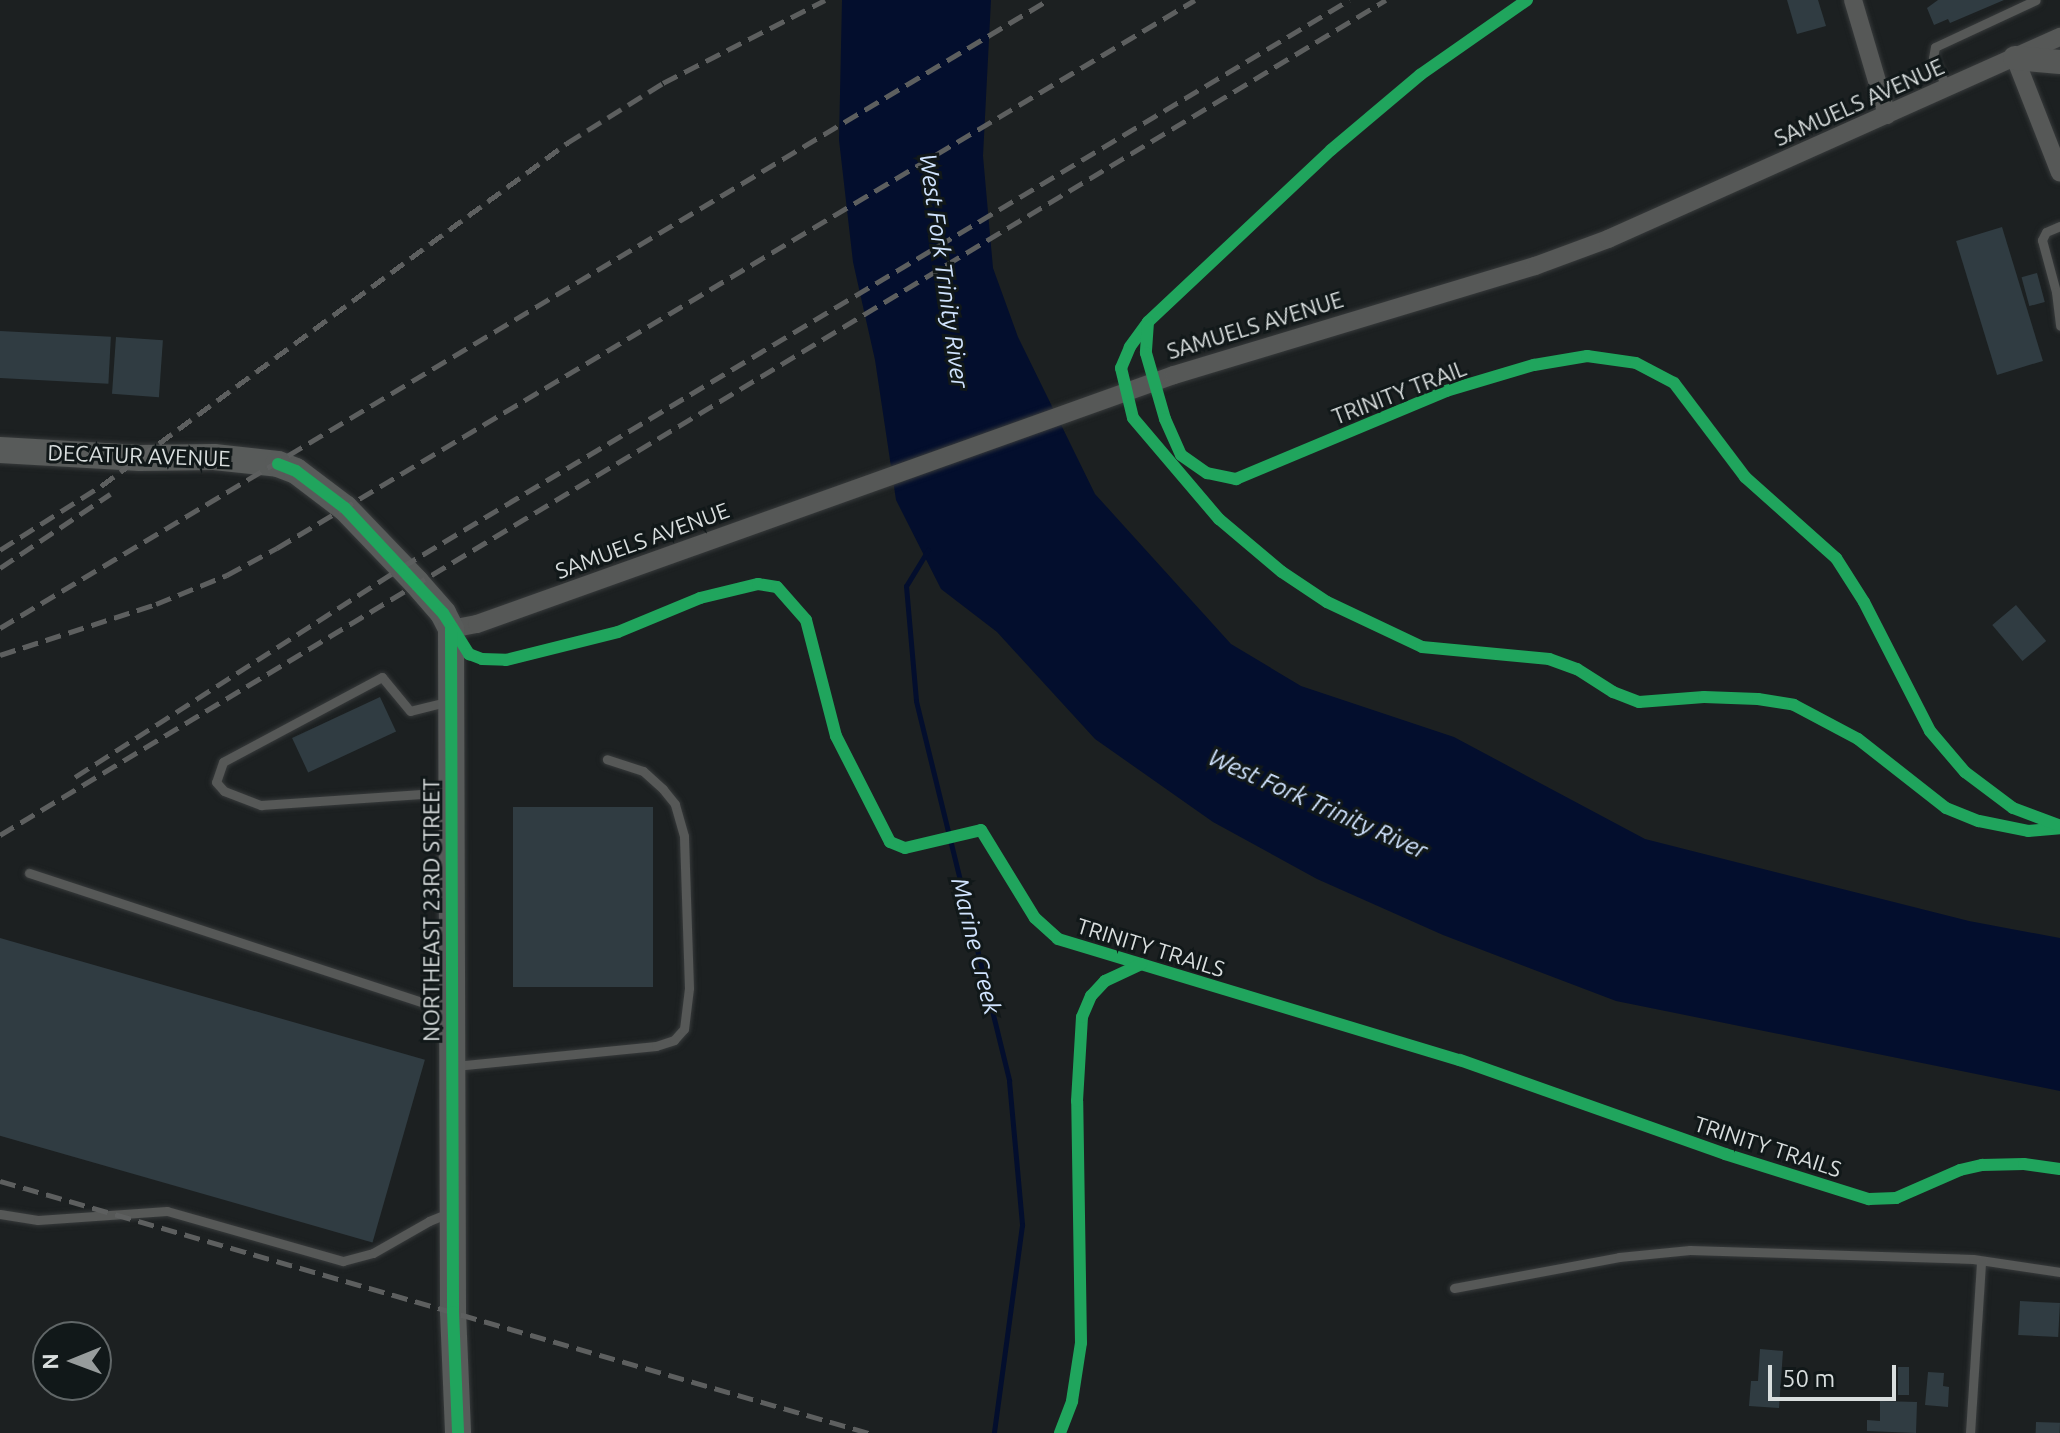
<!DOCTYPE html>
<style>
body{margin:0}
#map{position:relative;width:2060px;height:1433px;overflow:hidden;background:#1c2021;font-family:Ubuntu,sans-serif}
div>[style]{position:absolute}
.water>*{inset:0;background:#030e2d}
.stream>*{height:5px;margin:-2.5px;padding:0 2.5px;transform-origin:2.5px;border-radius:2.5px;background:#030e2d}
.building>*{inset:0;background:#303c42;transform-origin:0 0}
.roads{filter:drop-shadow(0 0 2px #373a3b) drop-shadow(0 0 2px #373a3b)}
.service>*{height:9px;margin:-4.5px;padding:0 4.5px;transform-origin:4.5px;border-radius:4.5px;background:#565857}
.minor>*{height:18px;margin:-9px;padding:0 9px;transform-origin:9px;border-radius:9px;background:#565857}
.tertiary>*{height:24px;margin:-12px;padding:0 12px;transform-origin:12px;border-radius:12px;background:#565857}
.secondary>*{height:26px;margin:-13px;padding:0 13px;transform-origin:13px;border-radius:13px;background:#585b5a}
.rail>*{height:5px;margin-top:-2.5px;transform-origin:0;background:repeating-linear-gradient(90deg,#5d5f5f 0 16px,transparent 0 24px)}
.cycleway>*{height:12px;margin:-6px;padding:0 6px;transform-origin:6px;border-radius:6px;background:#20a55d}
span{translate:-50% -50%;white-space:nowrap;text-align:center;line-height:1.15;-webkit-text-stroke:6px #111819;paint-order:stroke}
.street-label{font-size:22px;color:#d9dede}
.water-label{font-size:24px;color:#d1e4ff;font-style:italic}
.north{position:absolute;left:32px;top:1321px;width:80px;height:80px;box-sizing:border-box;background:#111819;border:2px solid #616768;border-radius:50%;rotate:269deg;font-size:22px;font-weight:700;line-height:32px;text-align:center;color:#d9dede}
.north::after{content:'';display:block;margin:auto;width:28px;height:36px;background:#979c9c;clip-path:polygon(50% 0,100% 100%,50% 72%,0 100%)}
.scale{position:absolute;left:1768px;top:1365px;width:128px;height:36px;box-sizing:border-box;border:4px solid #d9dede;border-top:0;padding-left:10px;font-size:24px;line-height:28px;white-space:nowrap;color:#d9dede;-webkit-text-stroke:6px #111819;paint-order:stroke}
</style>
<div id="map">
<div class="water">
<i style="clip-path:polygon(842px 0,991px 0,983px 156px,993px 268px,1018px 337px,1095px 494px,1231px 644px,1301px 686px,1454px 737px,1645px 839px,1969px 921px,2060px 938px,2060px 1091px,1616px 1001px,1443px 935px,1317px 879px,1213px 822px,1095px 739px,997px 632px,941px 589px,896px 500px,875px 360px,853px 262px,839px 140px)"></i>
</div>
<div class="stream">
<i style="left:928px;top:550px;width:42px;rotate:121.4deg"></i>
<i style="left:906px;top:586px;width:115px;rotate:85deg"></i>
<i style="left:916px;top:701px;width:391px;rotate:76.2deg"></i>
<i style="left:1009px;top:1081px;width:145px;rotate:84.8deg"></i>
<i style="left:1022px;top:1225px;width:210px;rotate:97.7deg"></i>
</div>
<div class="building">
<i style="clip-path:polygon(1787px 0,1818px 0,1826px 26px,1797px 34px)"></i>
<i style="clip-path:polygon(1938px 0,2004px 0,1950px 23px,1948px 19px,1934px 25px,1927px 8px)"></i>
<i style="left:2002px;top:227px;width:140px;height:48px;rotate:73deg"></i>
<i style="left:2037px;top:273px;width:30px;height:16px;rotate:75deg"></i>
<i style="left:0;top:331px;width:111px;height:47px;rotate:3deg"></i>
<i style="left:116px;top:337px;width:47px;height:57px;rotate:4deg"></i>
<i style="left:2016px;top:605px;width:47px;height:31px;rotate:50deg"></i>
<i style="left:380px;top:697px;width:38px;height:97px;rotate:65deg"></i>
<i style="left:653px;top:807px;width:180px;height:140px;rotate:90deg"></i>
<i style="left:0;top:938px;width:442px;height:190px;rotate:16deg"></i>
<i style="left:2020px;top:1301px;width:40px;height:34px;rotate:3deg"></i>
<i style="clip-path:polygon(1760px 1349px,1783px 1351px,1779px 1408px,1749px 1406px,1751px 1381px,1758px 1381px)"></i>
<i style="left:1898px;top:1367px;width:11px;height:28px"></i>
<i style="clip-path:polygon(1928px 1372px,1944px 1373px,1943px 1386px,1949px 1387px,1948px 1407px,1925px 1405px)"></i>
<i style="clip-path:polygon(1880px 1401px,1917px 1402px,1916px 1433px,1867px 1431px,1867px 1420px,1880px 1421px)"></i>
<i style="left:2036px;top:1422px;width:24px;height:11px;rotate:2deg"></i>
</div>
<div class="roads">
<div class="service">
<i style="left:1947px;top:88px;width:33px;rotate:-115deg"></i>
<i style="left:1933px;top:58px;width:11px;rotate:-80deg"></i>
<i style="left:1935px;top:47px;width:111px;rotate:-25deg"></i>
<i style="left:2060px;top:226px;width:15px;rotate:157deg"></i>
<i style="left:2046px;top:232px;width:9px;rotate:117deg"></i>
<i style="left:2042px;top:240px;width:54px;rotate:74.9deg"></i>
<i style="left:2056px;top:292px;width:34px;rotate:83deg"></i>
<i style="left:450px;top:701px;width:41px;rotate:166deg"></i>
<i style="left:410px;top:711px;width:44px;rotate:-129.5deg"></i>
<i style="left:382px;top:677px;width:180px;rotate:151.9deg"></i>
<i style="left:223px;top:762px;width:21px;rotate:109deg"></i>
<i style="left:216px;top:782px;width:12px;rotate:48deg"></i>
<i style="left:224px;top:791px;width:40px;rotate:21deg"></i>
<i style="left:261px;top:805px;width:161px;rotate:-3.9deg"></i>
<i style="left:422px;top:794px;width:28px;rotate:2deg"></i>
<i style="left:29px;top:873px;width:441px;rotate:18.2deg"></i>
<i style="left:455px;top:1066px;width:202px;rotate:-5.7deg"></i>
<i style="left:656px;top:1046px;width:19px;rotate:-18deg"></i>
<i style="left:674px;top:1040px;width:15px;rotate:-48deg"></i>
<i style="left:684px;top:1029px;width:41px;rotate:-83deg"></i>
<i style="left:689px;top:988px;width:152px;rotate:-91.9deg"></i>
<i style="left:684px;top:836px;width:33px;rotate:-106deg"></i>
<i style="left:675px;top:804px;width:19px;rotate:-129deg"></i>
<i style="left:663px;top:789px;width:27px;rotate:-138deg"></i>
<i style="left:643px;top:771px;width:38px;rotate:-162deg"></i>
<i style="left:0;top:1214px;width:38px;rotate:9deg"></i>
<i style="left:38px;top:1220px;width:129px;rotate:-4deg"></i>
<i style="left:167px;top:1211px;width:183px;rotate:15.9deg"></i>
<i style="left:343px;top:1261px;width:31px;rotate:-15deg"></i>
<i style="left:373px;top:1253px;width:64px;rotate:-29.7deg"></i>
<i style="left:429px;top:1221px;width:22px;rotate:-22deg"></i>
<i style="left:1454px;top:1288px;width:168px;rotate:-10.6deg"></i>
<i style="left:1619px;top:1257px;width:71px;rotate:-5.6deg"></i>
<i style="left:1690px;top:1250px;width:283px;rotate:1.8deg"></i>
<i style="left:1973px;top:1259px;width:88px;rotate:8.5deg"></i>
<i style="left:1970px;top:1433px;width:172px;rotate:-86.3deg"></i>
</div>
<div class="minor">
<i style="left:1853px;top:0;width:120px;rotate:73.5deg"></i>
<i style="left:2015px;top:58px;width:123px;rotate:68.6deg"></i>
<i style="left:451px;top:629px;width:26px;rotate:-11deg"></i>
<i style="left:477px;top:624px;width:740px;rotate:-19.66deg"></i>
<i style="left:1174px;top:375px;width:377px;rotate:-16.8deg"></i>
<i style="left:1535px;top:266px;width:78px;rotate:-20.3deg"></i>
<i style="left:1608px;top:239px;width:495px;rotate:-24.1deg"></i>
</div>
<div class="tertiary">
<i style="left:2015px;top:58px;width:45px;rotate:5.1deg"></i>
</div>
<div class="secondary">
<i style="left:0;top:450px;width:140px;rotate:3.3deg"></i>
<i style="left:140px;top:458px;width:74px;rotate:-0.8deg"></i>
<i style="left:214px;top:457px;width:64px;rotate:6.2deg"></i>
<i style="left:278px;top:464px;width:19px;rotate:21deg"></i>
<i style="left:296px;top:471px;width:61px;rotate:37.1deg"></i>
<i style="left:345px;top:508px;width:103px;rotate:46.2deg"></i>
<i style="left:416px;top:582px;width:41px;rotate:48.9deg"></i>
<i style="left:443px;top:613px;width:18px;rotate:63deg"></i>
<i style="left:451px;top:629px;width:683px;rotate:89.83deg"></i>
<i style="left:453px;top:1312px;width:121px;rotate:87.6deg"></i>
</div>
</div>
<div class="rail">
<i style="left:0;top:550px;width:120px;rotate:-32.4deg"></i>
<i style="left:101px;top:486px;width:579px;rotate:-36.35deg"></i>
<i style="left:567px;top:143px;width:113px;rotate:-32deg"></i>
<i style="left:663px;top:83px;width:182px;rotate:-27.1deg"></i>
<i style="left:0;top:568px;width:133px;rotate:-33.9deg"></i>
<i style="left:0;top:628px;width:1222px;rotate:-30.93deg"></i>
<i style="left:0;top:655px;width:164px;rotate:-18.1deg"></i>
<i style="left:156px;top:604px;width:77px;rotate:-22.2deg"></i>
<i style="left:227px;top:575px;width:57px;rotate:-28.4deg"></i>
<i style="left:277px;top:548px;width:1069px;rotate:-30.84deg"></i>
<i style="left:75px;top:777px;width:389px;rotate:-32.7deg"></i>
<i style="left:402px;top:567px;width:1104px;rotate:-30.91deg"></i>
<i style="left:0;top:835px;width:1618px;rotate:-31.07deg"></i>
<i style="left:0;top:1181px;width:905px;rotate:16.17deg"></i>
</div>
<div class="cycleway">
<i style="left:1527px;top:0;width:131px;rotate:145deg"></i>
<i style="left:1420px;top:75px;width:116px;rotate:139.9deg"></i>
<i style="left:1331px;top:150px;width:251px;rotate:136.8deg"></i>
<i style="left:1148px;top:322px;width:31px;rotate:126deg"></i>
<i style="left:1130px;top:347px;width:23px;rotate:113deg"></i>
<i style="left:1121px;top:368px;width:51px;rotate:76.5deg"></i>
<i style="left:1133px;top:418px;width:133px;rotate:49.6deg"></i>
<i style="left:1219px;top:519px;width:82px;rotate:40.1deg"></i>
<i style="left:1282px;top:572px;width:54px;rotate:33.7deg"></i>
<i style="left:1327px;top:602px;width:105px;rotate:25.3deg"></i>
<i style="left:1422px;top:647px;width:128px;rotate:5.4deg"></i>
<i style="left:1549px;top:659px;width:30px;rotate:20deg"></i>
<i style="left:1577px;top:669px;width:43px;rotate:32.6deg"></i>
<i style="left:1613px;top:692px;width:28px;rotate:21deg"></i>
<i style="left:1639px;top:702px;width:65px;rotate:-4.4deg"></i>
<i style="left:1704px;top:697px;width:54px;rotate:2.1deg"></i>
<i style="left:1758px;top:699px;width:36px;rotate:9deg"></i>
<i style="left:1794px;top:705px;width:72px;rotate:28deg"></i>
<i style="left:1858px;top:739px;width:112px;rotate:38.1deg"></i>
<i style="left:1946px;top:808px;width:35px;rotate:22deg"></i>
<i style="left:1979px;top:821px;width:50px;rotate:11.5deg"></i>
<i style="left:2028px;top:831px;width:32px;rotate:-5deg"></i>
<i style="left:1148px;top:322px;width:31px;rotate:94deg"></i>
<i style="left:1146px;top:353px;width:69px;rotate:73.9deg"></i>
<i style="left:1165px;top:419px;width:39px;rotate:66deg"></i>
<i style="left:1181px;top:455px;width:32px;rotate:35deg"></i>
<i style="left:1207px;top:473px;width:30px;rotate:12deg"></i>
<i style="left:1236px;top:479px;width:228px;rotate:-22.7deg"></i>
<i style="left:1446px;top:391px;width:92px;rotate:-16.5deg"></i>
<i style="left:1534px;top:365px;width:54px;rotate:-9.6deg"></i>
<i style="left:1587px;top:356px;width:49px;rotate:8.1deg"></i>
<i style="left:1636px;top:363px;width:43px;rotate:27.8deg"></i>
<i style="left:1674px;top:383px;width:118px;rotate:52.9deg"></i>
<i style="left:1745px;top:477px;width:122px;rotate:41.7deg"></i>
<i style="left:1836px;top:558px;width:52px;rotate:57.5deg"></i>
<i style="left:1864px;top:602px;width:145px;rotate:62.9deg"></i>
<i style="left:1930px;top:731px;width:54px;rotate:49.5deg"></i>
<i style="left:1965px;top:772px;width:60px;rotate:36.9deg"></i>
<i style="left:2013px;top:808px;width:48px;rotate:20.7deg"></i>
<i style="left:278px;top:464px;width:19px;rotate:21deg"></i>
<i style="left:296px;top:471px;width:61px;rotate:37.1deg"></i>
<i style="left:345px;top:508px;width:144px;rotate:47deg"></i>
<i style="left:443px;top:613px;width:49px;rotate:57.6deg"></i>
<i style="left:469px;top:654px;width:14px;rotate:21deg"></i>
<i style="left:482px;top:659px;width:24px;rotate:2deg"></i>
<i style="left:506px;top:660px;width:115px;rotate:-14deg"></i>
<i style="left:618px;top:632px;width:89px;rotate:-22.5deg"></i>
<i style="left:700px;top:598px;width:60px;rotate:-13.6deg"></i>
<i style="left:758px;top:584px;width:19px;rotate:9deg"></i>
<i style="left:777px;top:587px;width:44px;rotate:48.7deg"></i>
<i style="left:806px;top:620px;width:120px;rotate:75.5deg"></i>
<i style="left:836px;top:736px;width:119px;rotate:63deg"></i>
<i style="left:890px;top:842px;width:16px;rotate:22deg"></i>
<i style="left:905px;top:848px;width:78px;rotate:-13.3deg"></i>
<i style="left:981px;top:830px;width:103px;rotate:58.5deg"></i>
<i style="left:1035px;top:918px;width:31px;rotate:42deg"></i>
<i style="left:1058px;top:939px;width:420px;rotate:16.8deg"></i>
<i style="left:1460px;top:1060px;width:281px;rotate:19.5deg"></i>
<i style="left:1725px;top:1154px;width:151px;rotate:17.4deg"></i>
<i style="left:1869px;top:1199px;width:27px;rotate:-2deg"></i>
<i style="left:1896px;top:1198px;width:70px;rotate:-23.6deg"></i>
<i style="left:1960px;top:1170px;width:23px;rotate:-13deg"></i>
<i style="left:1982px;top:1165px;width:42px;rotate:-1.4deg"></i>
<i style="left:2024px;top:1164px;width:36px;rotate:8deg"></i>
<i style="left:451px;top:629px;width:683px;rotate:89.83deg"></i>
<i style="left:453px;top:1312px;width:121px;rotate:87.6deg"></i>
<i style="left:1060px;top:1433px;width:34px;rotate:-69deg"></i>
<i style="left:1072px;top:1401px;width:59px;rotate:-81.2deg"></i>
<i style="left:1081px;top:1343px;width:242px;rotate:-90.9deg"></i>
<i style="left:1077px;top:1101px;width:84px;rotate:-86.6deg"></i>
<i style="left:1082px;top:1017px;width:23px;rotate:-67deg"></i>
<i style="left:1091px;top:996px;width:21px;rotate:-47deg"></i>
<i style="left:1105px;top:981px;width:40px;rotate:-25deg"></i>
</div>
<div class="street-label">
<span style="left:1859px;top:102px;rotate:-24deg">SAMUELS AVENUE</span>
<span style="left:1255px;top:325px;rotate:-17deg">SAMUELS AVENUE</span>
<span style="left:1399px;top:392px;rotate:-21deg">TRINITY TRAIL</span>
<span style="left:139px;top:455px;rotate:2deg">DECATUR AVENUE</span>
<span style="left:642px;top:540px;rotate:-20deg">SAMUELS AVENUE</span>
<span style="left:431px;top:910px;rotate:-90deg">NORTHEAST 23RD STREET</span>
<span style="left:1151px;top:947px;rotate:17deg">TRINITY TRAILS</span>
<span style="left:1768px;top:1146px;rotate:18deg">TRINITY TRAILS</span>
</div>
<div class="water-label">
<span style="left:944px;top:271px;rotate:82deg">West Fork Trinity River</span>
<span style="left:1318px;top:804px;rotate:24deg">West Fork Trinity River</span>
<span style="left:976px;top:946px;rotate:76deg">Marine Creek</span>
</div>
<div class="north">N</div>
<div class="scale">50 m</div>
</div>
